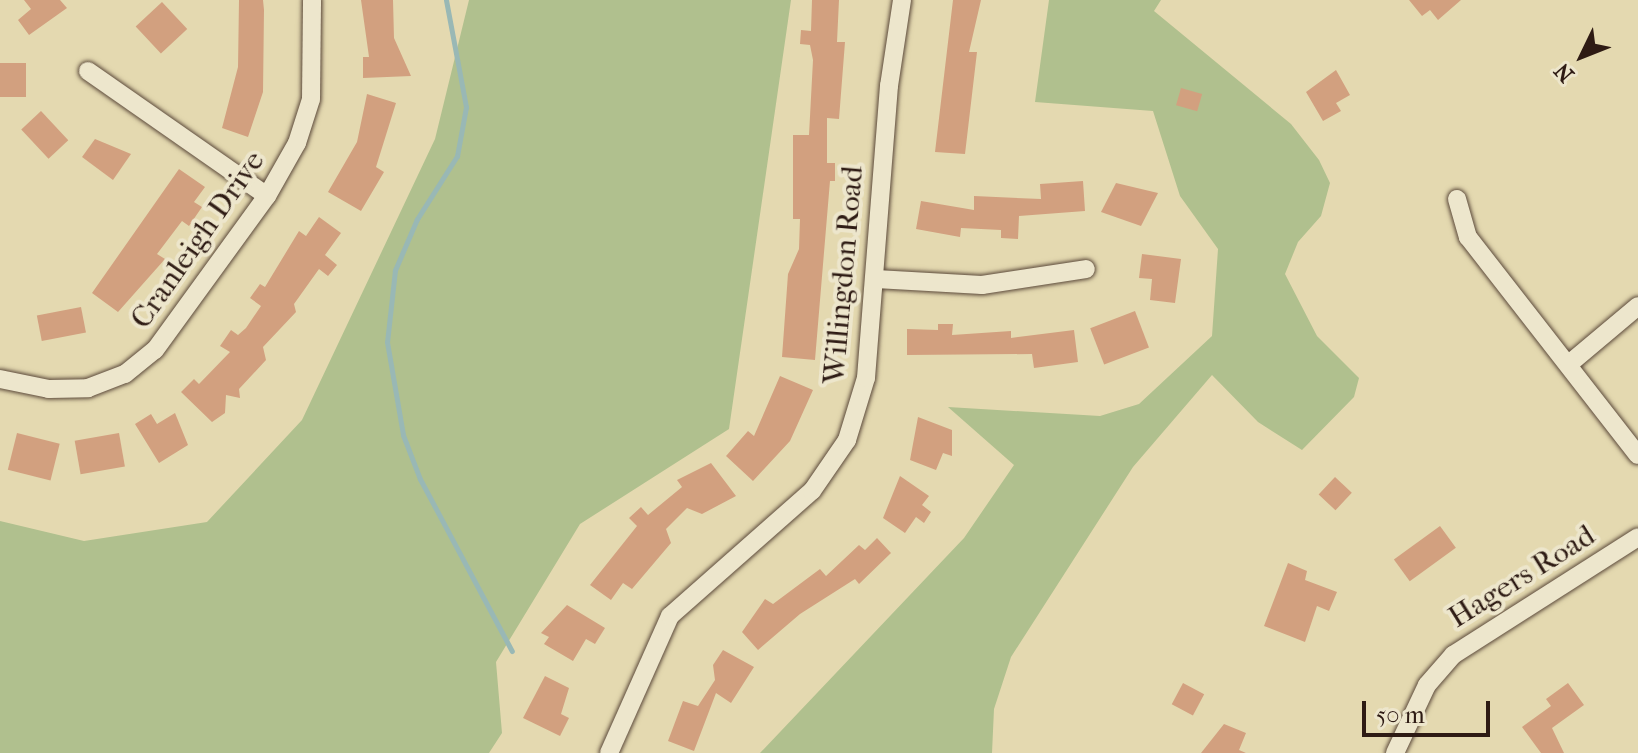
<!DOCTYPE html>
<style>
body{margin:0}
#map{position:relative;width:1638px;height:753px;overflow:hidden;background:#e4d9b0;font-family:"IM FELL French Canon",serif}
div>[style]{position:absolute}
.green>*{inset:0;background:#b0c08e}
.stream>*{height:5px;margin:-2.5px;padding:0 2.5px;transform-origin:2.5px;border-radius:2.5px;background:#99b8b5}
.building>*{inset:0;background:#d2a07f;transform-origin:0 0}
.roads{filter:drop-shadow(0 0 2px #5c4a3b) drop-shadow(0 0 2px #5c4a3b)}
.street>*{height:18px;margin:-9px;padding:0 9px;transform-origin:9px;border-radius:9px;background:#ede6cc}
span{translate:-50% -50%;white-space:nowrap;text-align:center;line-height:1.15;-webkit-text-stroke:8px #ede6cc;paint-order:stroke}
.street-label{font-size:30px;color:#2e1b14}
.north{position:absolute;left:1542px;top:16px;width:80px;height:80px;-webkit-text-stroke:6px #ede6cc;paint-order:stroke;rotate:227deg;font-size:22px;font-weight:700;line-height:32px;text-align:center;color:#2e1b14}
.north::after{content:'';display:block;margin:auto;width:28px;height:36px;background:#2e1b14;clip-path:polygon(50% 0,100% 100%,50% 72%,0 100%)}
.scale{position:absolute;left:1362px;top:701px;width:128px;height:36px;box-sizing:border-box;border:4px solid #2e1b14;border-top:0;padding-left:10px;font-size:24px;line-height:28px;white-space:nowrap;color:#2e1b14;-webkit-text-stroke:6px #ede6cc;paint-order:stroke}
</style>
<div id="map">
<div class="green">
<i style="clip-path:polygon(469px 0,791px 0,729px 429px,580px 524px,496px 662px,502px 733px,489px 753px,0 753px,0 521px,84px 541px,207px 522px,302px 420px,435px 139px)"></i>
<i style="clip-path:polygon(1049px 0,1161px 0,1154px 11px,1291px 124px,1319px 160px,1330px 183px,1321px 216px,1298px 242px,1285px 274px,1317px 336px,1359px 378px,1354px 397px,1302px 450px,1258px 422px,1212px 375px,1133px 467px,1011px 657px,994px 709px,992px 753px,760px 753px,964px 538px,1014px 465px,948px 407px,1100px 416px,1139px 404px,1212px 336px,1218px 249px,1180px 196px,1153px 111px,1035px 102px)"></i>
</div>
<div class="stream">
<i style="left:446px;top:0;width:109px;rotate:79.4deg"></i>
<i style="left:466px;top:107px;width:50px;rotate:100.4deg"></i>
<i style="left:457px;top:156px;width:75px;rotate:122.4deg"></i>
<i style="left:417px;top:219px;width:56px;rotate:113.3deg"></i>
<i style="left:395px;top:270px;width:72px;rotate:96.3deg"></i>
<i style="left:387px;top:342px;width:94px;rotate:80.2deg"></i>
<i style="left:403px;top:435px;width:47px;rotate:68.9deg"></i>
<i style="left:420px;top:479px;width:195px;rotate:61.9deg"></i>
</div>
<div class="building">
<i style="clip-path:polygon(24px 0,60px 0,67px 8px,29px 35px,18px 20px,31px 9px)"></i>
<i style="clip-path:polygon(239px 0,263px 0,264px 10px,263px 92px,248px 137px,222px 128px,238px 67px)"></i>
<i style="clip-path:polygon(361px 0,393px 0,394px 38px,411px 76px,363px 78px,363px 57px,369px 57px)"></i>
<i style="clip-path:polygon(812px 0,839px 0,837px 42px,845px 42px,839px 119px,827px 118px,827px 163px,835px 163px,835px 181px,830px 181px,815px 360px,782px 357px,788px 274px,799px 249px,800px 219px,793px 219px,793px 135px,809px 135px,813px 60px,810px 45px,800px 44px,801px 30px,811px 31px)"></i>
<i style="clip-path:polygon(953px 0,981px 0,969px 52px,977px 52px,965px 154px,935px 152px)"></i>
<i style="clip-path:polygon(1409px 0,1461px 0,1438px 20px,1430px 10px,1422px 16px)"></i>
<i style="left:162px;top:2px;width:37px;height:36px;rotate:47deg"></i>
<i style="left:0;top:63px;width:26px;height:34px"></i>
<i style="clip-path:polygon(1336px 70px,1350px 95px,1336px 103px,1341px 111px,1323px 121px,1306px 92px)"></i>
<i style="left:1181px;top:88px;width:22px;height:18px;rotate:16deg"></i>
<i style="clip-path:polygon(367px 94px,396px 103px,376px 167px,384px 172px,361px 211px,328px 192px,357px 142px)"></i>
<i style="left:41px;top:111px;width:40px;height:27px;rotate:47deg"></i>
<i style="clip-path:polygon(95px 139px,131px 154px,113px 180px,82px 157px)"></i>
<i style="clip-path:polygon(179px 169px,205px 187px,194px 202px,202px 207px,189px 226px,182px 221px,157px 254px,165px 259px,118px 312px,92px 293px)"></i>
<i style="clip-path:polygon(1083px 181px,1085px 211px,1019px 216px,1018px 239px,1001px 238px,1001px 230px,961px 228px,960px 237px,916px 229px,921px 201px,974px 210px,974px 196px,1041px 199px,1040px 184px)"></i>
<i style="clip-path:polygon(1116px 183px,1158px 193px,1141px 226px,1101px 212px)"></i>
<i style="clip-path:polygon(319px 217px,341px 233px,325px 255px,337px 265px,328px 276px,319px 269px,294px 304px,296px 312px,263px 347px,266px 360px,239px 389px,240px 398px,226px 395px,225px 413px,212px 422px,181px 392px,194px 379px,199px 384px,230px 352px,220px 346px,231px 330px,238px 335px,246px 328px,261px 306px,250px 298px,260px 284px,265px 287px,299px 231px,306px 236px)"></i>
<i style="clip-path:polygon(1142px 254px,1181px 259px,1175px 303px,1150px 300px,1152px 279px,1139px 278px)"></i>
<i style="left:81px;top:307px;width:26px;height:45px;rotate:79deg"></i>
<i style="left:1135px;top:311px;width:39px;height:48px;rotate:69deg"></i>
<i style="clip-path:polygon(938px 324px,953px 324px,952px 335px,1011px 331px,1011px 338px,1074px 330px,1078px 362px,1034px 368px,1032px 354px,907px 355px,907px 329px,938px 330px)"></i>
<i style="clip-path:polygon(780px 376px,813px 390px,790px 441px,753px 481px,726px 456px,748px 431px,754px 436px)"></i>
<i style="clip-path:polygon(175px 413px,188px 445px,159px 463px,135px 424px,151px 414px,157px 424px)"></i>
<i style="clip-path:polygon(918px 417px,952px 430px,952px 456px,943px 453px,936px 470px,910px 460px)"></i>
<i style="left:17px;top:433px;width:44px;height:38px;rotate:14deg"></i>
<i style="left:119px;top:433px;width:34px;height:45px;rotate:80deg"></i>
<i style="clip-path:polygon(711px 463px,736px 496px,702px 514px,687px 508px,666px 529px,671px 543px,632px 589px,623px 583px,611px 600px,590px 585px,637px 526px,629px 518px,641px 507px,648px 515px,682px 487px,677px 480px)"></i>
<i style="clip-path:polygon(900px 476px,929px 496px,922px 505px,931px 512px,924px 523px,916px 517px,905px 533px,883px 518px)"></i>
<i style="left:1335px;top:477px;width:23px;height:24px;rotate:43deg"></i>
<i style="left:1440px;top:526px;width:27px;height:57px;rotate:54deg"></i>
<i style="clip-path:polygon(877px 538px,891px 553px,859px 584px,855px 579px,800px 614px,758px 650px,742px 632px,765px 599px,773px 604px,820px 569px,826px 576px,859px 545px,865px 550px)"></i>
<i style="clip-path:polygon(1288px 563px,1307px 571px,1305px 580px,1337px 592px,1329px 611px,1317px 606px,1305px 642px,1264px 626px)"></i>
<i style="clip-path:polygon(567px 605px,605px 628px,595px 644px,586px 639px,573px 661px,544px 644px,549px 637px,541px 633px)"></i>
<i style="clip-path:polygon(723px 650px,754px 667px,731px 703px,716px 693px,694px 751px,668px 741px,683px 701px,698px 706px,715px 680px,713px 665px)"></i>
<i style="clip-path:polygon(545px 676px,569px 688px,561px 714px,569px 718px,560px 736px,523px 718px)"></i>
<i style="left:1183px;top:683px;width:24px;height:24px;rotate:28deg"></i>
<i style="clip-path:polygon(1568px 683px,1584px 705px,1552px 728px,1564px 753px,1541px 753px,1522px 727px,1551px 706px,1546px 699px)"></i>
<i style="clip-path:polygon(1224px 724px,1246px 733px,1239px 750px,1246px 753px,1201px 753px)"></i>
</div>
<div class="roads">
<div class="street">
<i style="left:88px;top:71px;width:218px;rotate:34.9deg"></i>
<i style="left:1457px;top:199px;width:40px;rotate:74deg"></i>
<i style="left:1468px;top:237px;width:276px;rotate:52.1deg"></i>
<i style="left:876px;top:279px;width:106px;rotate:3.2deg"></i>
<i style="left:982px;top:285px;width:105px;rotate:-8.7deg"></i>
<i style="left:1569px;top:364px;width:90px;rotate:-40deg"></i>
<i style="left:0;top:379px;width:50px;rotate:11.5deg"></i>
<i style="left:49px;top:389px;width:39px;rotate:-1deg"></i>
<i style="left:88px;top:388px;width:40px;rotate:-21deg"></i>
<i style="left:125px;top:374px;width:38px;rotate:-39deg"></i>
<i style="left:155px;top:350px;width:190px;rotate:-54deg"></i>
<i style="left:267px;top:196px;width:61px;rotate:-60.5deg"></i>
<i style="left:297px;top:143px;width:46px;rotate:-72.3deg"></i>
<i style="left:311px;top:99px;width:99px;rotate:-89.4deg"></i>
<i style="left:609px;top:753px;width:150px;rotate:-66deg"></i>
<i style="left:670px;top:616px;width:189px;rotate:-41.4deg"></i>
<i style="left:812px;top:491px;width:62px;rotate:-55.5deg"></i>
<i style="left:847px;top:440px;width:65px;rotate:-73deg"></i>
<i style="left:866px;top:378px;width:293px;rotate:-85.5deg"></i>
<i style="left:889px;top:86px;width:87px;rotate:-81.4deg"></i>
<i style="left:1395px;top:753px;width:75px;rotate:-64.8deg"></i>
<i style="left:1427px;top:685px;width:40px;rotate:-49deg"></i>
<i style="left:1453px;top:655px;width:219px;rotate:-32.5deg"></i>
</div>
</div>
<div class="street-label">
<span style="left:198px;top:240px;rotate:-55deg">Cranleigh Drive</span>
<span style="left:844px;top:275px;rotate:-85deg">Willingdon Road</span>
<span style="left:1522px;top:577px;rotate:-32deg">Hagers Road</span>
</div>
<div class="north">N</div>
<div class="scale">50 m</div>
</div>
